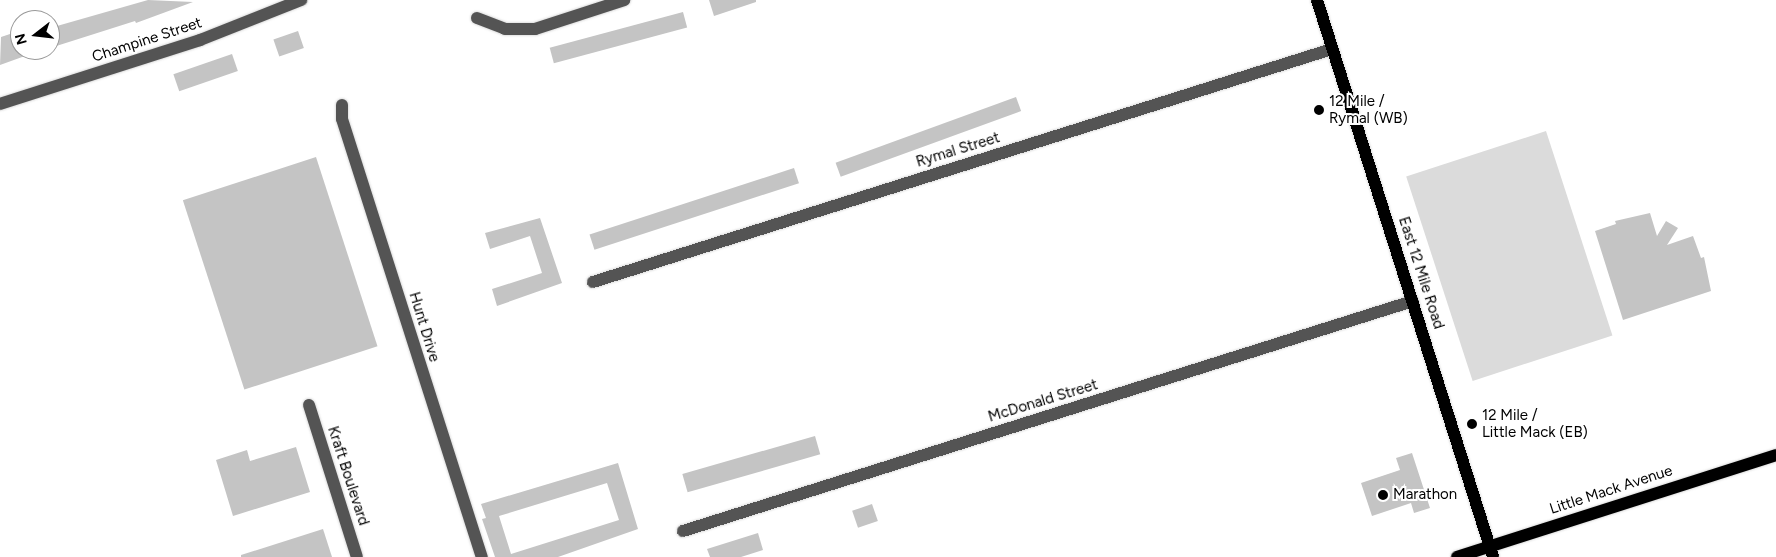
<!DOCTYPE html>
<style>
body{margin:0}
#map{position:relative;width:1776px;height:557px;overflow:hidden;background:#fff;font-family:Figtree,sans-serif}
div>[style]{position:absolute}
.green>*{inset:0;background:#dbdbdb;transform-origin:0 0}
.building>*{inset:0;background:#c4c4c4;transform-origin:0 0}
.roads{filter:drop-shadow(0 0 1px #dbdbdb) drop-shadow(0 0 1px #dbdbdb)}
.minor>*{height:12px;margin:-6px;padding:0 6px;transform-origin:6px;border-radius:6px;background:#545454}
.major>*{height:12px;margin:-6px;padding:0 6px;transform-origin:6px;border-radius:6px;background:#000}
.dots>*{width:14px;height:14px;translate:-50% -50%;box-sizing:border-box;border:2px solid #fff;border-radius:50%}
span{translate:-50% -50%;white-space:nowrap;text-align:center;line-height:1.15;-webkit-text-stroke:4px #fff;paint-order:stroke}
.street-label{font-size:15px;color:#000}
.poi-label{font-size:15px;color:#000}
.left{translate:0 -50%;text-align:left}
.north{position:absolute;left:10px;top:10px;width:50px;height:50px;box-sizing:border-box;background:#fff;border:1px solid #999;border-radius:50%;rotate:254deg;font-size:14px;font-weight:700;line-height:20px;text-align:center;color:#000}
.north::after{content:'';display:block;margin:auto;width:18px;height:22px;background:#000;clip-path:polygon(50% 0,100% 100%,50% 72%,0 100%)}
</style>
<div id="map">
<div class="green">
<i style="left:1546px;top:131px;width:215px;height:147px;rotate:72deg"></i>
</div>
<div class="building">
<i style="clip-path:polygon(148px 0,193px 2px,136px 23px,135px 21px,50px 48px,50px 28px)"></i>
<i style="clip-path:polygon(709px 0,756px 0,756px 2px,714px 16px)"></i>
<i style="left:683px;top:12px;width:16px;height:138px;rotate:75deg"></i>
<i style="left:298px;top:31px;width:18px;height:26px;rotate:71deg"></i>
<i style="clip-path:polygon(10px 34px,16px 50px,36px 52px,0 65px,1px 37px)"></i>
<i style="left:232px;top:54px;width:18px;height:62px;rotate:71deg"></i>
<i style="left:1016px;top:97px;width:15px;height:192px;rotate:70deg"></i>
<i style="left:316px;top:157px;width:199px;height:140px;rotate:72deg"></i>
<i style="left:794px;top:168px;width:16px;height:215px;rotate:72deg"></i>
<i style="clip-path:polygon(1650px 213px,1657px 236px,1666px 221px,1678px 228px,1667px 245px,1693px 236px,1701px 258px,1704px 257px,1711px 291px,1623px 320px,1595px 231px,1616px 224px,1615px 221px)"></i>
<i style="clip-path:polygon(540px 218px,562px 283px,497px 306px,492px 289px,542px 273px,530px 236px,490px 249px,485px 233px)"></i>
<i style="left:815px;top:436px;width:19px;height:138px;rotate:74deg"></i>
<i style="clip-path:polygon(296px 447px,310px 492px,233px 516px,216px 460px,247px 450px,250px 461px)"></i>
<i style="clip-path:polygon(1412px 453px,1430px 508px,1414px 513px,1411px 503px,1372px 516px,1361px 483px,1400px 470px,1396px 458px)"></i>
<i style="clip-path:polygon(evenodd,618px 463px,638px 529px,558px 557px,495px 557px,482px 519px,486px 518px,481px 504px,618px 463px,607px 483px,619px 520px,511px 554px,499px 516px,607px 483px)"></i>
<i style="left:872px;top:504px;width:18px;height:21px;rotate:71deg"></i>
<i style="clip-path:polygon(323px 529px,332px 557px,241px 557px,241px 555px)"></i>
<i style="clip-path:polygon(758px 533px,763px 550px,741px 557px,710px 557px,707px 549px)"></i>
</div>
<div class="roads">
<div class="minor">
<i style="left:477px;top:18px;width:30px;rotate:21deg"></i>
<i style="left:505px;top:29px;width:30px"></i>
<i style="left:535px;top:29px;width:94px;rotate:-18deg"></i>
<i style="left:0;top:104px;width:210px;rotate:-17.7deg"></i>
<i style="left:200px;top:40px;width:109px;rotate:-21.6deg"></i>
<i style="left:342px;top:105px;width:14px;rotate:90deg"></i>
<i style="left:342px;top:119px;width:460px;rotate:72.3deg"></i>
<i style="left:593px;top:282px;width:775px;rotate:-17.5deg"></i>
<i style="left:309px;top:405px;width:159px;rotate:72.5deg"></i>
<i style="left:683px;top:531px;width:765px;rotate:-17.49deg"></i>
</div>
<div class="major">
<i style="left:1317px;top:0;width:584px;rotate:72.46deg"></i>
<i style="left:1457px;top:557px;width:335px;rotate:-17.7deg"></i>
</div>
</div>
<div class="dots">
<i style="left:1319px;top:110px;background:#000"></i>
<i style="left:1472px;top:424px;background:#000"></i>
<i style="left:1383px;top:495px;background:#000"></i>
</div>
<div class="street-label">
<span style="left:147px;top:40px;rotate:-18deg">Champine Street</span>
<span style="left:958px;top:150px;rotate:-17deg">Rymal Street</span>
<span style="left:1421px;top:273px;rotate:72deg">East 12 Mile Road</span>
<span style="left:424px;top:327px;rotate:73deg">Hunt Drive</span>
<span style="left:1043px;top:401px;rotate:-17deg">McDonald Street</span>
<span style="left:348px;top:476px;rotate:72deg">Kraft Boulevard</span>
<span style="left:1611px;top:490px;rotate:-18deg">Little Mack Avenue</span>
</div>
<div class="poi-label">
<span class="left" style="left:1329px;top:110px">12 Mile /<br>Rymal (WB)</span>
<span class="left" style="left:1482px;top:424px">12 Mile /<br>Little Mack (EB)</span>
<span class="left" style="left:1393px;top:495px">Marathon</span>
</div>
<div class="north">N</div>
</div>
